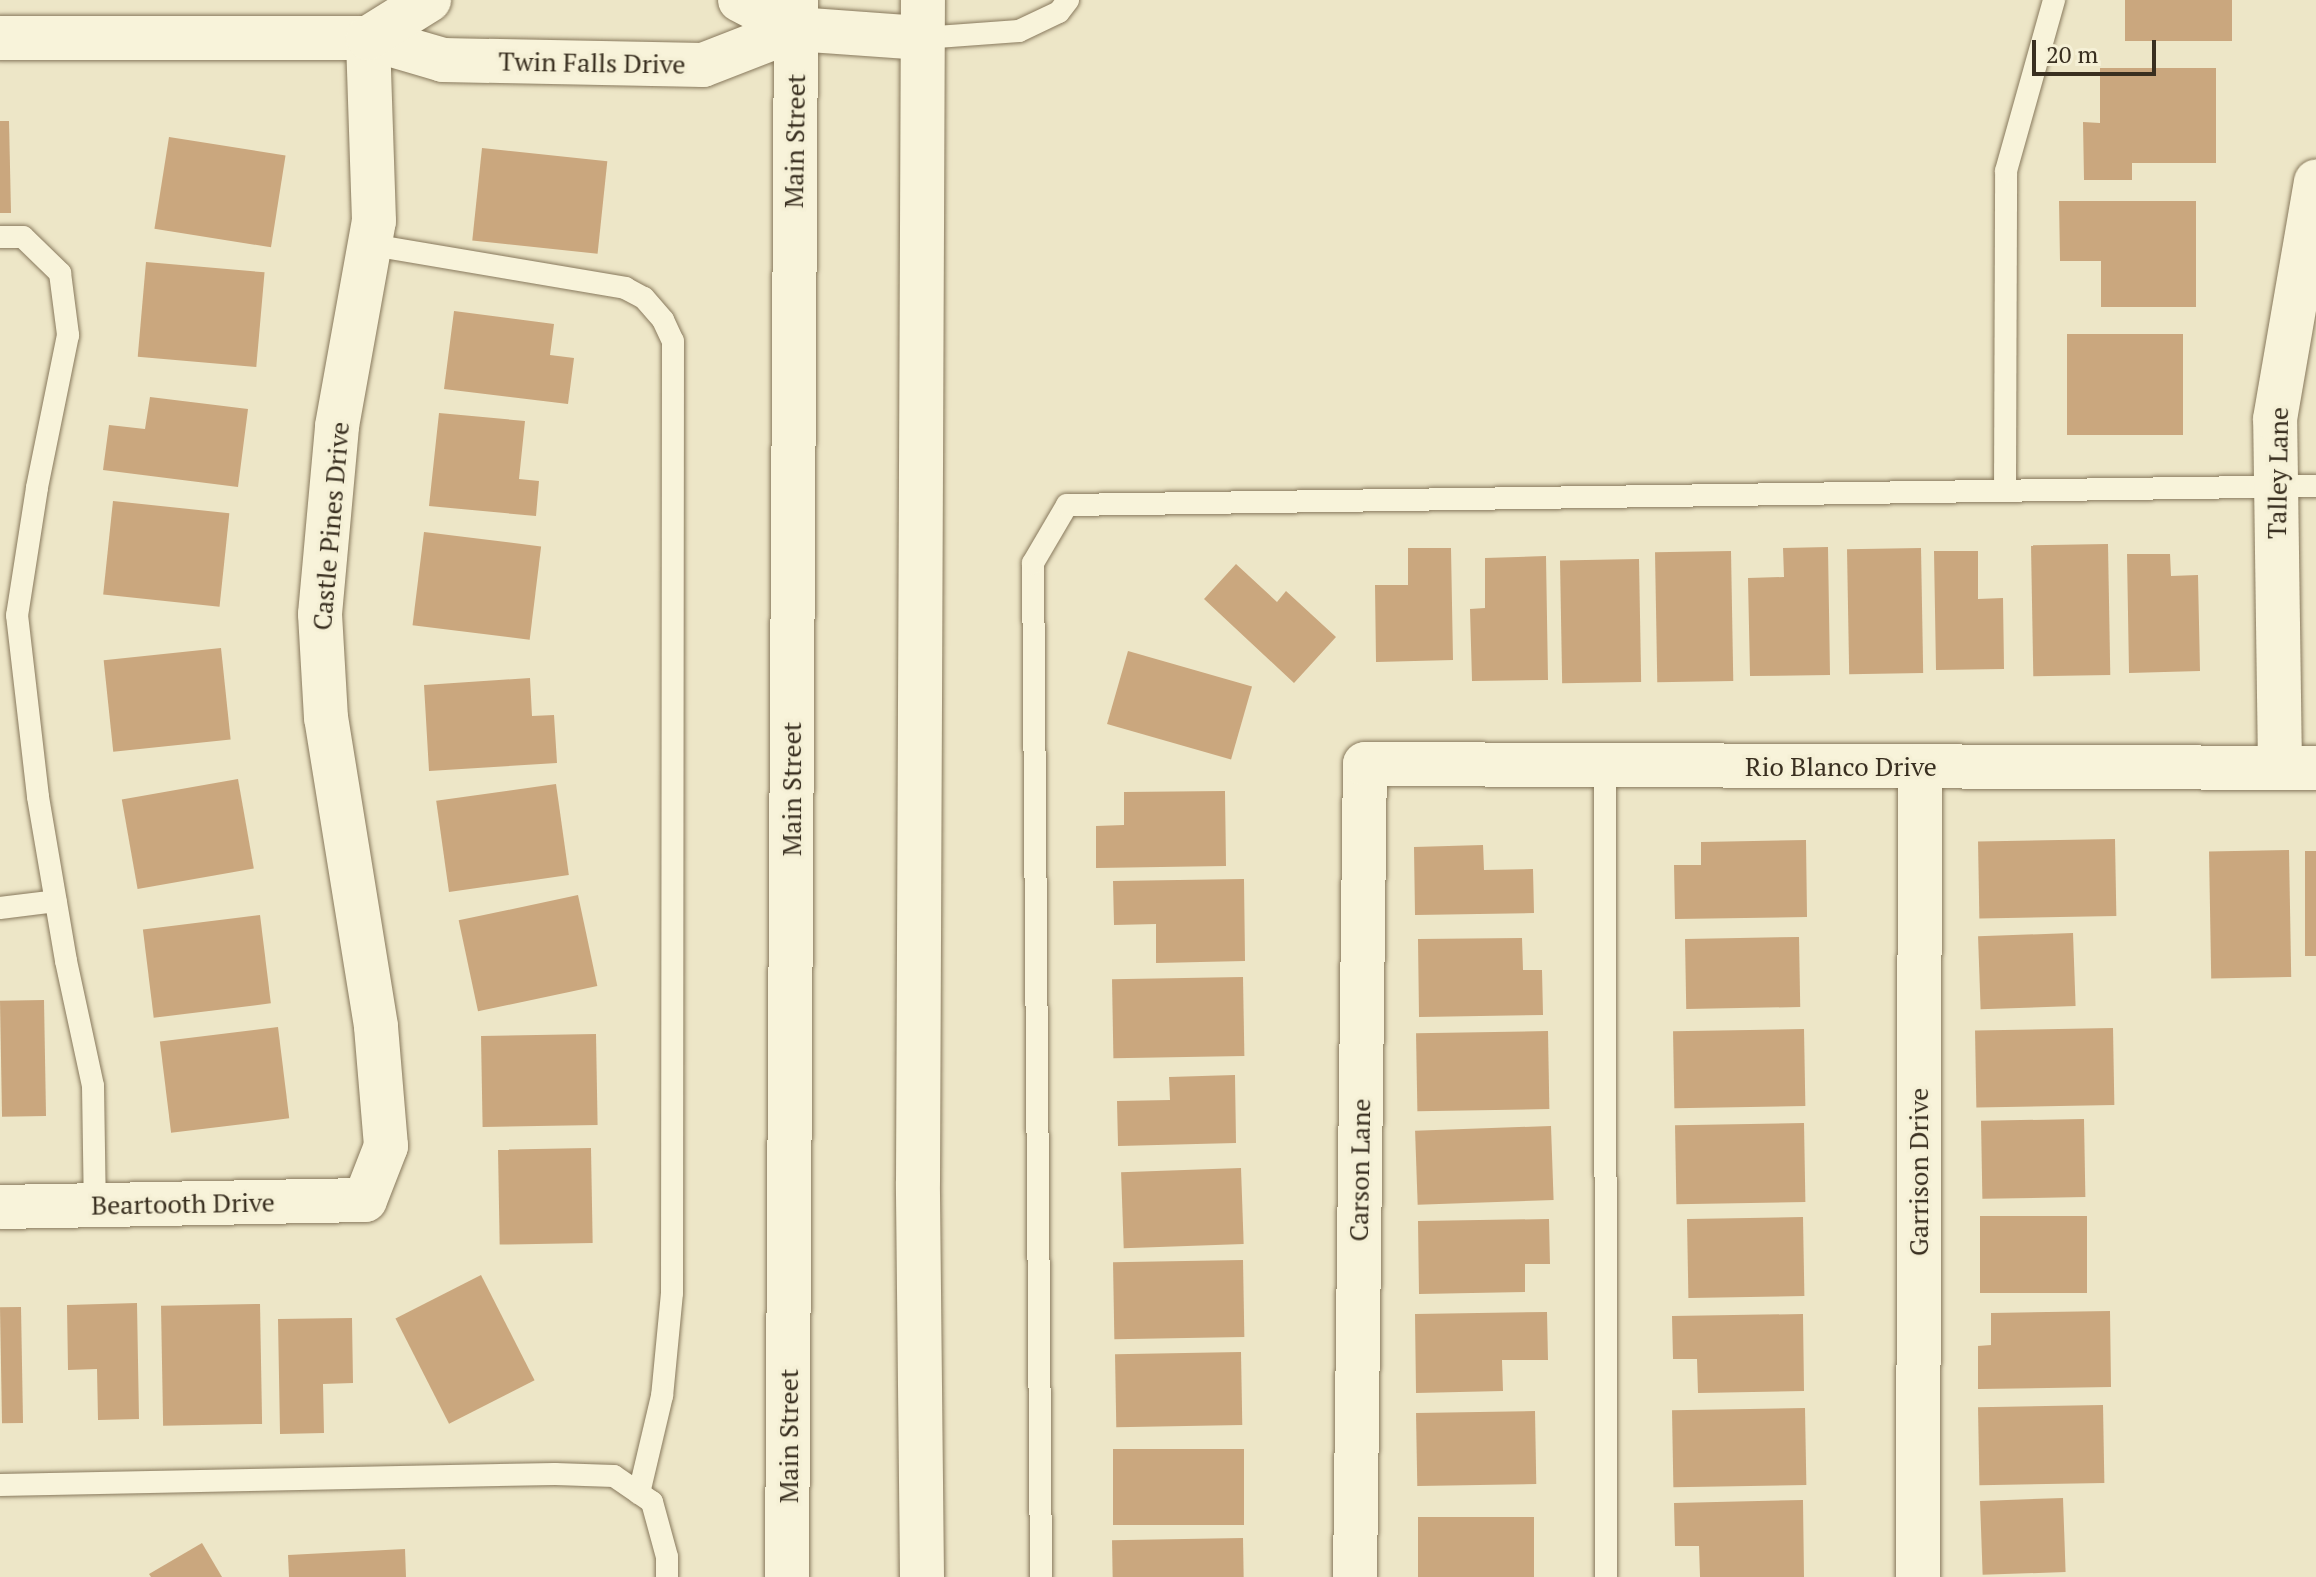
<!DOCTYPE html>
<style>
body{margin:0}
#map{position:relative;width:2316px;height:1577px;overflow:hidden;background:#ede6c7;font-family:"PT Serif",serif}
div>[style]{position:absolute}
.building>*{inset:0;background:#caa77e;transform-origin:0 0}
.roads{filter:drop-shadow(0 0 2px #88795d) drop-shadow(0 0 2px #88795d)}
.service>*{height:22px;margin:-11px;padding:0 11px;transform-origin:11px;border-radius:11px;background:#f8f3da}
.minor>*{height:44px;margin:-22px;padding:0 22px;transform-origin:22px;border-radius:22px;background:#f8f3da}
.tertiary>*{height:44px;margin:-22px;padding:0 22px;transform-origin:22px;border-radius:22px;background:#f8f3da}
.secondary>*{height:44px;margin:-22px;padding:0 22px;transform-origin:22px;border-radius:22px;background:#f8f3da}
span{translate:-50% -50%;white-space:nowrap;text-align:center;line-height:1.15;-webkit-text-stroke:7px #f5f0d6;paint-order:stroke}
.street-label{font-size:26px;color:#392f20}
.scale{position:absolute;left:2032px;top:40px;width:124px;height:36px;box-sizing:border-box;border:4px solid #392f20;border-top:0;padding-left:10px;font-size:24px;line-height:28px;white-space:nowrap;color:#392f20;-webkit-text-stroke:6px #f5f0d6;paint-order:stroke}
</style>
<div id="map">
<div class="building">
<i style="left:2125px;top:0;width:107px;height:41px"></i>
<i style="clip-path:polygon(2100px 68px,2216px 68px,2216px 163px,2132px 163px,2132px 180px,2084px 180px,2083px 122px,2100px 123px)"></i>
<i style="clip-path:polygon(0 121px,9px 121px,11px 213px,0 213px)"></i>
<i style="left:169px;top:137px;width:118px;height:93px;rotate:9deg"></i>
<i style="left:482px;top:148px;width:126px;height:93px;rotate:6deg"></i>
<i style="clip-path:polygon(2059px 201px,2196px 201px,2196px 307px,2101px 307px,2101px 261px,2060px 261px)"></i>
<i style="left:146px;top:262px;width:119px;height:95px;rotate:5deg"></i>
<i style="clip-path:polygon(454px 311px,554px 324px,550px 355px,574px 358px,568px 404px,444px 389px)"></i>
<i style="left:2067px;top:334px;width:116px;height:101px"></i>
<i style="clip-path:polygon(150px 397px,248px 409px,238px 487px,103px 470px,109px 425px,145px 429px)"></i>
<i style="clip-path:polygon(439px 413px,525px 421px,519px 479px,539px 481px,536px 516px,429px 506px)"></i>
<i style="left:113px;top:501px;width:117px;height:94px;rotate:6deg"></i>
<i style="left:424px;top:532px;width:118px;height:94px;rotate:7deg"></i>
<i style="left:2108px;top:544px;width:131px;height:77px;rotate:89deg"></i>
<i style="clip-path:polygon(1828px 547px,1830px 675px,1750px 676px,1748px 578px,1784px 577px,1783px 548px)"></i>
<i style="clip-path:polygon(1408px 548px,1451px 548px,1453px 660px,1376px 662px,1375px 585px,1408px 585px)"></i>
<i style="left:1921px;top:548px;width:125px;height:74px;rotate:89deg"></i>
<i style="left:1731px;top:551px;width:130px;height:76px;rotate:89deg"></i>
<i style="clip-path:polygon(1934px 551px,1978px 551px,1978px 599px,2003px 598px,2004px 669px,1936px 670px)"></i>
<i style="clip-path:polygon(2127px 554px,2170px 554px,2171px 576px,2198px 575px,2200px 671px,2129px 673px)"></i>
<i style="clip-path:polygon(1546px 556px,1548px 680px,1472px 681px,1470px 609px,1485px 608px,1485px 558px)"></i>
<i style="left:1639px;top:559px;width:123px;height:79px;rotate:89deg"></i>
<i style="clip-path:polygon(1236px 564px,1277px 602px,1286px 591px,1336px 637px,1294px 683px,1204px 599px)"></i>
<i style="left:221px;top:648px;width:92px;height:118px;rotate:84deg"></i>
<i style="left:1128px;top:651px;width:129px;height:76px;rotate:16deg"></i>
<i style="clip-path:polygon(530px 678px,532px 716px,554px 715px,557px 763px,429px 771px,424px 685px)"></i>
<i style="left:238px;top:779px;width:91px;height:118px;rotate:80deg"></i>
<i style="left:556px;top:784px;width:92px;height:121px;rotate:82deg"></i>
<i style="clip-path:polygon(1225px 791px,1226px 866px,1096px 868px,1096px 826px,1124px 825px,1124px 792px)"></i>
<i style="left:2115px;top:839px;width:77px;height:137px;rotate:89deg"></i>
<i style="clip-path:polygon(1806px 840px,1807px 917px,1675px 919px,1674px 865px,1701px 865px,1701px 842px)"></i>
<i style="clip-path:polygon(1483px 845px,1484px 870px,1533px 869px,1534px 913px,1415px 915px,1414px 847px)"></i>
<i style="left:2289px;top:850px;width:127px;height:80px;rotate:89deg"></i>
<i style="left:2305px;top:851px;width:11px;height:105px"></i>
<i style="clip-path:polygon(1244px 879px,1245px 961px,1156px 963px,1156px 924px,1114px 925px,1113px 881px)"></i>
<i style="left:578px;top:895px;width:93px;height:122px;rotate:78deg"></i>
<i style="left:260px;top:915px;width:89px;height:118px;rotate:83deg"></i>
<i style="left:2073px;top:933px;width:73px;height:95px;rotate:88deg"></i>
<i style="left:1799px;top:937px;width:70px;height:114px;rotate:89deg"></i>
<i style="clip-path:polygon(1522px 938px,1523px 970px,1542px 970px,1543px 1015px,1419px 1017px,1418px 939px)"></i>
<i style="left:1243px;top:977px;width:79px;height:131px;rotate:89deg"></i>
<i style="left:44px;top:1000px;width:116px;height:44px;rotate:89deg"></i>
<i style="left:278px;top:1027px;width:92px;height:119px;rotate:83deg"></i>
<i style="left:2113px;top:1028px;width:77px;height:138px;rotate:89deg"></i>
<i style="left:1804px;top:1029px;width:77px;height:131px;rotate:89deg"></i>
<i style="left:1548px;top:1031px;width:78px;height:132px;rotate:89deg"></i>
<i style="left:596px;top:1034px;width:91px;height:115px;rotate:89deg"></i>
<i style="clip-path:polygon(1235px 1075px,1236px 1143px,1118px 1146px,1117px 1101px,1170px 1100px,1169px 1077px)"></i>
<i style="left:2084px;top:1119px;width:78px;height:103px;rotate:89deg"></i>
<i style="left:1804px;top:1123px;width:79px;height:129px;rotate:89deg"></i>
<i style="left:1551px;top:1126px;width:74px;height:136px;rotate:88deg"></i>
<i style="left:591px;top:1148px;width:95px;height:93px;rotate:89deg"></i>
<i style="left:1241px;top:1168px;width:76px;height:120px;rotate:88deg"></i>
<i style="left:1980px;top:1216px;width:107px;height:77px"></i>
<i style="left:1803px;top:1217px;width:79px;height:116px;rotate:89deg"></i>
<i style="clip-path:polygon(1549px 1219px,1550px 1264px,1525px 1264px,1525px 1292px,1419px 1294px,1418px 1221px)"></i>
<i style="left:1243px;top:1260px;width:77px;height:130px;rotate:89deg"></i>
<i style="left:481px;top:1275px;width:118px;height:96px;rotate:63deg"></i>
<i style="clip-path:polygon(137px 1303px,139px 1419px,98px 1420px,97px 1369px,68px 1370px,67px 1305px)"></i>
<i style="left:260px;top:1304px;width:120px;height:99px;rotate:89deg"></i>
<i style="left:21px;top:1307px;width:116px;height:21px;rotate:89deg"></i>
<i style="clip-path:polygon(2110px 1311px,2111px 1387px,1978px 1389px,1978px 1346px,1991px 1345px,1991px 1313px)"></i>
<i style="clip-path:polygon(1547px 1312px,1548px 1360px,1502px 1360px,1503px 1391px,1416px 1393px,1415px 1314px)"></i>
<i style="clip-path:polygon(1803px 1314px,1804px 1391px,1698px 1393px,1697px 1359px,1673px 1359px,1672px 1316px)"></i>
<i style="clip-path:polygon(352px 1318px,353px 1383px,323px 1384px,324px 1433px,280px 1434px,278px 1319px)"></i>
<i style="left:1241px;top:1352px;width:73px;height:126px;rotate:89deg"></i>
<i style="left:2103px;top:1405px;width:78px;height:125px;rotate:89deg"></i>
<i style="left:1805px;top:1408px;width:77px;height:133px;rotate:89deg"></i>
<i style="left:1535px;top:1411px;width:73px;height:119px;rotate:89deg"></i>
<i style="left:1113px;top:1449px;width:131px;height:76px"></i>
<i style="left:2063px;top:1498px;width:74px;height:83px;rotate:88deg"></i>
<i style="clip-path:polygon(1803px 1500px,1804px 1577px,1700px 1577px,1699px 1546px,1675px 1546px,1674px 1503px)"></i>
<i style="left:1418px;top:1517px;width:116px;height:60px"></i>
<i style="left:1243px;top:1538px;width:39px;height:131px;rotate:89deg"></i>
<i style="clip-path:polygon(202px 1543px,222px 1577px,151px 1577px,149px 1574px)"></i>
<i style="clip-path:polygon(405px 1549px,406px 1577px,289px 1577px,288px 1555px)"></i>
</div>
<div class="roads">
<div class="service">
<i style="left:923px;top:38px;width:96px;rotate:-4.2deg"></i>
<i style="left:1019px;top:31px;width:44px;rotate:-25.4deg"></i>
<i style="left:1059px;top:12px;width:15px;rotate:-53deg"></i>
<i style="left:0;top:237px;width:23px"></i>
<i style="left:23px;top:237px;width:52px;rotate:44.2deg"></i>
<i style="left:60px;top:273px;width:63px;rotate:82.6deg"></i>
<i style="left:68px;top:335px;width:156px;rotate:101.5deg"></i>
<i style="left:37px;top:488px;width:129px;rotate:98.9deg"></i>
<i style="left:17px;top:615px;width:183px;rotate:83.4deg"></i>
<i style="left:38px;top:797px;width:166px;rotate:80.3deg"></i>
<i style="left:66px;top:961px;width:128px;rotate:77.8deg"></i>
<i style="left:93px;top:1086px;width:121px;rotate:89.1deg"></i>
<i style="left:372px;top:245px;width:257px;rotate:9.6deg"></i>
<i style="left:625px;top:288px;width:21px;rotate:28deg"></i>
<i style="left:644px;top:298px;width:29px;rotate:49deg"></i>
<i style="left:663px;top:320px;width:23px;rotate:65deg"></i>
<i style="left:673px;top:341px;width:952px;rotate:90.06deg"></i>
<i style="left:672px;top:1293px;width:103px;rotate:95.5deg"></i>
<i style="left:662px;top:1396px;width:100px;rotate:103.3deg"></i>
<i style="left:2005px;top:490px;width:319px;rotate:-89.8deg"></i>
<i style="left:2006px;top:171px;width:178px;rotate:-74.3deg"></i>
<i style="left:1605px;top:765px;width:812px;rotate:89.93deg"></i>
<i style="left:0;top:908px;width:56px;rotate:-7.1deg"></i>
<i style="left:0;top:1485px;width:555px;rotate:-1.14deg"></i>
<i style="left:555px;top:1474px;width:59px;rotate:1.9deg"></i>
<i style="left:614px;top:1476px;width:46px;rotate:34.4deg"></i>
<i style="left:652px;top:1502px;width:57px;rotate:74.7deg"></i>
<i style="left:667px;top:1557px;width:20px;rotate:90deg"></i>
<i style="left:1041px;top:1577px;width:1014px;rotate:-90.45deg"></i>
<i style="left:1033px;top:563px;width:67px;rotate:-59.6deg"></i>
<i style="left:1067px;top:505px;width:1249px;rotate:-0.87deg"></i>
</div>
<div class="minor">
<i style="left:2280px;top:767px;width:348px;rotate:-90.8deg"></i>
<i style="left:2275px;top:419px;width:241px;rotate:-80.2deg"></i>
<i style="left:0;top:1207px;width:365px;rotate:-1.1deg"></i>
<i style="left:365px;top:1200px;width:58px;rotate:-68.7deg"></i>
<i style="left:386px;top:1146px;width:120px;rotate:-94.8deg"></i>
<i style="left:376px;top:1026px;width:312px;rotate:-99.2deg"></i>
<i style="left:326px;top:718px;width:104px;rotate:-93.3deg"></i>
<i style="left:320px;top:614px;width:189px;rotate:-84.8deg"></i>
<i style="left:337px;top:426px;width:208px;rotate:-79.8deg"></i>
<i style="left:374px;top:221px;width:183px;rotate:-91.9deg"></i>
<i style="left:1355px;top:1577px;width:813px;rotate:-89.3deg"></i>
<i style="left:1365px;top:764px;width:951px;rotate:0.24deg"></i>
<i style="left:1918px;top:1577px;width:810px;rotate:-89.86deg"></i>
</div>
<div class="tertiary">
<i style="left:740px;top:0;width:63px;rotate:27.4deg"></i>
<i style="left:796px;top:29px;width:127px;rotate:4.1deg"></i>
<i style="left:0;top:38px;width:368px"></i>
<i style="left:368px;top:38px;width:78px;rotate:16.3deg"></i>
<i style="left:443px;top:60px;width:260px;rotate:1.1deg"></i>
<i style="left:703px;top:65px;width:100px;rotate:-21.2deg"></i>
<i style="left:368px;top:38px;width:72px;rotate:-31.9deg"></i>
</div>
<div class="secondary">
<i style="left:787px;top:1577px;width:1577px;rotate:-89.67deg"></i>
<i style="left:922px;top:1577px;width:395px;rotate:-90.6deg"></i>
<i style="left:918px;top:1182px;width:1182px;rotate:-89.76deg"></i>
</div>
</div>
<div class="street-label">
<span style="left:592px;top:63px;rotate:1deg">Twin Falls Drive</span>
<span style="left:795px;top:141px;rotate:-89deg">Main Street</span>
<span style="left:2278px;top:473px;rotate:-89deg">Talley Lane</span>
<span style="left:331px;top:526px;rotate:-85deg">Castle Pines Drive</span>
<span style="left:1841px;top:767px">Rio Blanco Drive</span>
<span style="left:792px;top:789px;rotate:-90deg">Main Street</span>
<span style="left:1360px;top:1170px;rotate:-89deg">Carson Lane</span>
<span style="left:1919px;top:1172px;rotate:-90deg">Garrison Drive</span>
<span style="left:183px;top:1204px;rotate:-1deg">Beartooth Drive</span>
<span style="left:789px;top:1436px;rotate:-90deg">Main Street</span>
</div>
<div class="scale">20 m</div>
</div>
